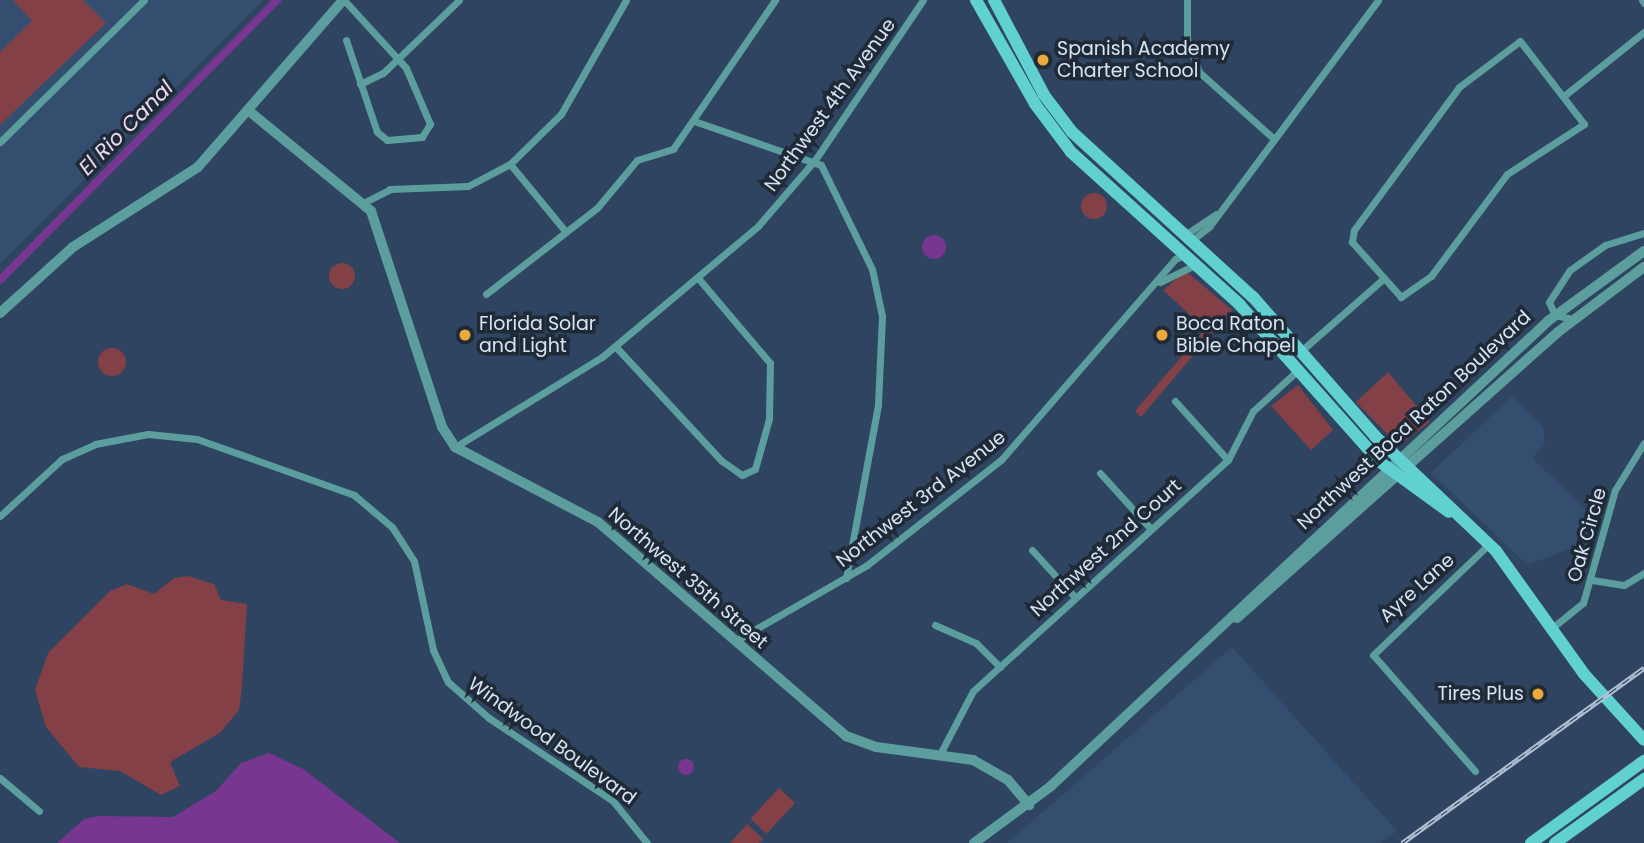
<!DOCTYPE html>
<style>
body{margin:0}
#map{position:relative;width:1644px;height:843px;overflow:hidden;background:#2e4460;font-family:Poppins,sans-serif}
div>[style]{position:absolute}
.built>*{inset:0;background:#344e70}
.green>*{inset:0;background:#834046;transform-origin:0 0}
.round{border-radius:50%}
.water>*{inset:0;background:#773790}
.canal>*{height:8px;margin:-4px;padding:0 4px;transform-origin:4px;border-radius:4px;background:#773790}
.minor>*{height:7px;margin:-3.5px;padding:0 3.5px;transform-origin:3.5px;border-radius:3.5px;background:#5c9e9e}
.tertiary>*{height:10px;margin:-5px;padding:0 5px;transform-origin:5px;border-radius:5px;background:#5c9e9e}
.secondary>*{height:12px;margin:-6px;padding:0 6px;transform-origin:6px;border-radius:6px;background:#60d0d1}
.rail>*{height:5px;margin-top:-2.5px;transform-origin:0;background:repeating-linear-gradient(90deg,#202a37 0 8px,#b1c0d4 0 16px);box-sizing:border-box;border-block:2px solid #b1c0d4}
.dots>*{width:19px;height:19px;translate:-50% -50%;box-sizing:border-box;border:4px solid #202a37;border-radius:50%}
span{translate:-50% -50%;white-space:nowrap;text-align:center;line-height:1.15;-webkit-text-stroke:7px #202a37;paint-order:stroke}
.poi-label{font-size:19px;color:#d6e4f5}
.left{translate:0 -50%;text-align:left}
.right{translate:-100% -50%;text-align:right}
.street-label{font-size:19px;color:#d6e4f5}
.water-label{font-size:21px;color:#ebdbf2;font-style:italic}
</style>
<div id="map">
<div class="built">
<i style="clip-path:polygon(0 0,263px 0,0 264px)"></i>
<i style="clip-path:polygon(1512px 396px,1543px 427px,1545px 444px,1532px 458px,1591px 514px,1583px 544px,1527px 565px,1431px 473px)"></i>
<i style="clip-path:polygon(1232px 647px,1397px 831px,1380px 843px,1007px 843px)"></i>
</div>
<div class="green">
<i style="clip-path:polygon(13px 0,83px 0,106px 23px,0 125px,0 52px,32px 21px)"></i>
<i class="round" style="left:1081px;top:193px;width:26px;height:26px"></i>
<i class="round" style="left:329px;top:263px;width:26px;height:26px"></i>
<i style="clip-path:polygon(1186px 271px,1232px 310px,1141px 417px,1135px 411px,1205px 329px,1163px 290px)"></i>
<i class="round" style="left:98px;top:348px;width:28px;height:28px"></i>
<i style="clip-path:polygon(1388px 372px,1430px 422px,1405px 441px,1393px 440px,1356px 402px)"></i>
<i style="clip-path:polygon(1298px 385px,1333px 430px,1311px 450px,1271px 406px)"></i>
<i style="clip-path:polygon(188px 576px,214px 584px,221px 600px,247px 604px,242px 687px,239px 710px,220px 733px,170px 762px,180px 786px,161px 795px,120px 771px,79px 767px,46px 727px,35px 690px,48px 653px,110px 591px,127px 584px,154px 594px,174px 578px)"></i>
<i style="left:779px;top:788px;width:22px;height:42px;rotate:43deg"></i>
<i style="clip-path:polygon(747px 824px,763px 839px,759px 843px,730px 843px)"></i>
</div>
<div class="water">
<i class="round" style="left:922px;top:235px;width:24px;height:24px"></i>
<i style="clip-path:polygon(269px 753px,303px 769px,400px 843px,57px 843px,84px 819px,98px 816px,173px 817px,216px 791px,241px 763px)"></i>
<i class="round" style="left:678px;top:759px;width:16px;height:16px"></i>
</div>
<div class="canal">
<i style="left:0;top:280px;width:394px;rotate:-45.3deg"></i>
</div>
<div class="minor">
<i style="left:344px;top:0;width:92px;rotate:47.6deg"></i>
<i style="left:406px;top:68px;width:61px;rotate:66.8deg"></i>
<i style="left:430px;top:124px;width:15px;rotate:122deg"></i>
<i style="left:422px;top:137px;width:35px;rotate:175deg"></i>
<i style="left:387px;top:140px;width:13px;rotate:-141deg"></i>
<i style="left:377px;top:132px;width:97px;rotate:-108.6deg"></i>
<i style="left:1187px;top:0;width:39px;rotate:90deg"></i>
<i style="left:1187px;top:39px;width:35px;rotate:70deg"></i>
<i style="left:1199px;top:72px;width:99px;rotate:41.7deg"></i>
<i style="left:1642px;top:0;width:4px;rotate:56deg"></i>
<i style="left:1520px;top:41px;width:105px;rotate:52.4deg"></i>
<i style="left:1584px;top:124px;width:92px;rotate:147deg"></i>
<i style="left:1507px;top:174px;width:127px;rotate:126.7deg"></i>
<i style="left:1431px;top:276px;width:37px;rotate:145deg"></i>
<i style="left:1401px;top:297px;width:74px;rotate:-131.7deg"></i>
<i style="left:1352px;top:242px;width:12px;rotate:-81deg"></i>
<i style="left:1354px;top:230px;width:177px;rotate:-53.7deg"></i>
<i style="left:1459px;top:87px;width:76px;rotate:-37deg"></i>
<i style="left:360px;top:84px;width:25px;rotate:-26deg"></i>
<i style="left:383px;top:73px;width:105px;rotate:-43.8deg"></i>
<i style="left:1565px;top:95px;width:101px;rotate:-38.6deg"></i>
<i style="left:694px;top:121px;width:134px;rotate:19.1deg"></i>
<i style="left:821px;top:165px;width:116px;rotate:63.9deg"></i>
<i style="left:872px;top:269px;width:48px;rotate:78deg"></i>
<i style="left:882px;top:316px;width:89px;rotate:92.6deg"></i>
<i style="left:878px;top:405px;width:176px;rotate:100.5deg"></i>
<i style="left:0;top:142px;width:202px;rotate:-44.6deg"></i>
<i style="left:510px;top:164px;width:88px;rotate:50.5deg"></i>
<i style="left:365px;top:202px;width:28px;rotate:-27deg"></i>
<i style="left:390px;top:189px;width:78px;rotate:-2.2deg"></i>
<i style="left:468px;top:186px;width:47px;rotate:-27.6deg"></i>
<i style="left:510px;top:164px;width:71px;rotate:-44.4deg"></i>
<i style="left:561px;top:114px;width:131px;rotate:-60.3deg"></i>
<i style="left:1185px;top:235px;width:37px;rotate:-34deg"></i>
<i style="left:1191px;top:241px;width:23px;rotate:-38deg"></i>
<i style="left:1209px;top:227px;width:283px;rotate:-53.3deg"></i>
<i style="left:1160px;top:282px;width:39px;rotate:-26deg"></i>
<i style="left:486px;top:294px;width:140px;rotate:-37.8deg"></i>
<i style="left:597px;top:208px;width:62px;rotate:-50.2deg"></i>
<i style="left:637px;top:160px;width:38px;rotate:-17deg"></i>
<i style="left:673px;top:149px;width:181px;rotate:-55.6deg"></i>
<i style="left:1572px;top:319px;width:17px;rotate:-167deg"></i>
<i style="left:1555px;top:315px;width:14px;rotate:-115deg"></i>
<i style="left:1549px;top:302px;width:38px;rotate:-57deg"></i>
<i style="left:1570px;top:270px;width:43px;rotate:-35.5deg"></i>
<i style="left:1605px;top:245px;width:41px;rotate:-17.1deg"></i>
<i style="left:615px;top:346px;width:157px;rotate:47.1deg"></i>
<i style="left:722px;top:461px;width:24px;rotate:35deg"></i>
<i style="left:742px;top:475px;width:14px;rotate:-25deg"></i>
<i style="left:755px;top:469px;width:52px;rotate:-74.4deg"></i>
<i style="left:769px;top:419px;width:56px;rotate:-89deg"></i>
<i style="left:770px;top:363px;width:111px;rotate:-130.3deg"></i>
<i style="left:1301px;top:351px;width:109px;rotate:-41.3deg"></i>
<i style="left:1175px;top:401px;width:79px;rotate:48.1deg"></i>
<i style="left:455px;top:447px;width:172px;rotate:-31.5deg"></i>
<i style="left:602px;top:357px;width:204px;rotate:-40deg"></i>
<i style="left:758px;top:226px;width:87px;rotate:-49.2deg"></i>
<i style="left:815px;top:160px;width:193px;rotate:-56deg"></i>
<i style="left:1100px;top:473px;width:76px;rotate:47.7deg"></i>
<i style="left:0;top:516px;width:84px;rotate:-42.6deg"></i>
<i style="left:62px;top:459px;width:36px;rotate:-24deg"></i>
<i style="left:95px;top:444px;width:54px;rotate:-10.7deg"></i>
<i style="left:148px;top:434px;width:49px;rotate:5.8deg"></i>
<i style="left:197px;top:439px;width:167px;rotate:19.6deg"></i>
<i style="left:354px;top:495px;width:50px;rotate:40.1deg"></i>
<i style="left:392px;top:527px;width:40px;rotate:57.1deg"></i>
<i style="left:414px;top:561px;width:91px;rotate:77.9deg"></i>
<i style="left:433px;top:650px;width:35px;rotate:65deg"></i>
<i style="left:448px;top:682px;width:55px;rotate:41.3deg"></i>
<i style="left:489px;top:718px;width:149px;rotate:33.8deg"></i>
<i style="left:613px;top:801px;width:54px;rotate:51deg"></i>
<i style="left:1032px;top:550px;width:62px;rotate:47.6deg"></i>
<i style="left:1592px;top:580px;width:32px;rotate:9deg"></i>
<i style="left:1624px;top:585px;width:23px;rotate:-31deg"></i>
<i style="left:935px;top:625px;width:45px;rotate:23.7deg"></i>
<i style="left:976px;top:643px;width:34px;rotate:45deg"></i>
<i style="left:1552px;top:628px;width:40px;rotate:-39deg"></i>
<i style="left:1583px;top:603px;width:117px;rotate:-74.2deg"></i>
<i style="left:1615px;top:490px;width:55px;rotate:-58.3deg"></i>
<i style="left:735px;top:641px;width:152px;rotate:-29.9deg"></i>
<i style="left:867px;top:565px;width:170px;rotate:-38.1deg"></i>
<i style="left:1001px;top:460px;width:266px;rotate:-49.1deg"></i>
<i style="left:1175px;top:259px;width:11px;rotate:-22deg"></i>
<i style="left:940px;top:754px;width:71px;rotate:-62.4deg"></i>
<i style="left:973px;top:691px;width:344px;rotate:-42.2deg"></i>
<i style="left:1228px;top:460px;width:55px;rotate:-63deg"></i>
<i style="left:1253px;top:411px;width:61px;rotate:-42.3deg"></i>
<i style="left:1475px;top:771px;width:154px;rotate:-131.3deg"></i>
<i style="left:1373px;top:655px;width:161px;rotate:-43.7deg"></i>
<i style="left:0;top:778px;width:51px;rotate:40.2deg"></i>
</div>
<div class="tertiary">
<i style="left:249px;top:111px;width:158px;rotate:39.3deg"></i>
<i style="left:371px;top:211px;width:227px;rotate:71.8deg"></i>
<i style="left:442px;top:427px;width:24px;rotate:57deg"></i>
<i style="left:455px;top:447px;width:161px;rotate:27.7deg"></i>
<i style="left:598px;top:522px;width:328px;rotate:40.8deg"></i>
<i style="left:846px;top:736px;width:32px;rotate:20deg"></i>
<i style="left:876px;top:747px;width:98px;rotate:7.6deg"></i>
<i style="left:973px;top:760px;width:40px;rotate:29.7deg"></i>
<i style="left:1008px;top:780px;width:33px;rotate:50deg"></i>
<i style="left:0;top:313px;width:98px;rotate:-42.1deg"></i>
<i style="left:73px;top:247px;width:148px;rotate:-32.6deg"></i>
<i style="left:198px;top:167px;width:221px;rotate:-49deg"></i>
<i style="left:1237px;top:618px;width:430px;rotate:-41.7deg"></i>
<i style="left:1558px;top:332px;width:108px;rotate:-37.1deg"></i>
<i style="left:974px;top:843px;width:96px;rotate:-36.5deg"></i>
<i style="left:1051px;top:786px;width:681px;rotate:-43.09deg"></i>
<i style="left:1548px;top:321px;width:119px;rotate:-36.1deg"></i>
</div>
<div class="secondary">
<i style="left:976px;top:0;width:120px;rotate:60.4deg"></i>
<i style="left:1035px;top:104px;width:60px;rotate:53.1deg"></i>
<i style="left:1071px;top:152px;width:227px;rotate:42.1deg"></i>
<i style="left:1239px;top:304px;width:212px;rotate:48.3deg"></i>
<i style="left:1380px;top:462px;width:85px;rotate:35.9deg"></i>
<i style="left:994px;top:0;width:107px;rotate:62.2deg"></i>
<i style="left:1044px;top:95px;width:46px;rotate:52.9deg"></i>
<i style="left:1072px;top:132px;width:245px;rotate:42.4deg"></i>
<i style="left:1253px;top:297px;width:186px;rotate:48.7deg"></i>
<i style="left:1376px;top:437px;width:166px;rotate:43.5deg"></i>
<i style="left:1496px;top:551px;width:151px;rotate:54.4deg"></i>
<i style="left:1584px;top:674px;width:89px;rotate:47.7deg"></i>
<i style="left:1531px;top:843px;width:140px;rotate:-36deg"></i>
<i style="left:1555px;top:843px;width:110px;rotate:-35.7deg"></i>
</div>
<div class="rail">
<i style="left:1402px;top:843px;width:299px;rotate:-35.9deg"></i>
</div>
<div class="dots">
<i style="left:1043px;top:60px;background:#eca93a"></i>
<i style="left:465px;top:335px;background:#eca93a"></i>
<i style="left:1162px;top:335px;background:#eca93a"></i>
<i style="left:1538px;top:694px;background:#eca93a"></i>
</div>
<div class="poi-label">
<span class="left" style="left:1057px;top:60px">Spanish Academy<br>Charter School</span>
<span class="left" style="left:479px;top:335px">Florida Solar<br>and Light</span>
<span class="left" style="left:1176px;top:335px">Boca Raton<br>Bible Chapel</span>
<span class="right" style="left:1524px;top:694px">Tires Plus</span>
</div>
<div class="street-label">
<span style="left:830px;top:105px;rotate:-54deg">Northwest 4th Avenue</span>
<span style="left:1414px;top:420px;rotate:-43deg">Northwest Boca Raton Boulevard</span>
<span style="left:921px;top:499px;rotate:-38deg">Northwest 3rd Avenue</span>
<span style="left:1587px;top:535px;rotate:-74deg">Oak Circle</span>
<span style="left:1106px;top:548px;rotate:-42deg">Northwest 2nd Court</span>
<span style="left:688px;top:578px;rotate:41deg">Northwest 35th Street</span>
<span style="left:1417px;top:588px;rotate:-42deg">Ayre Lane</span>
<span style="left:552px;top:741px;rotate:36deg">Windwood Boulevard</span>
</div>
<div class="water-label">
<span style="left:126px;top:128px;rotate:-45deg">El Rio Canal</span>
</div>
</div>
